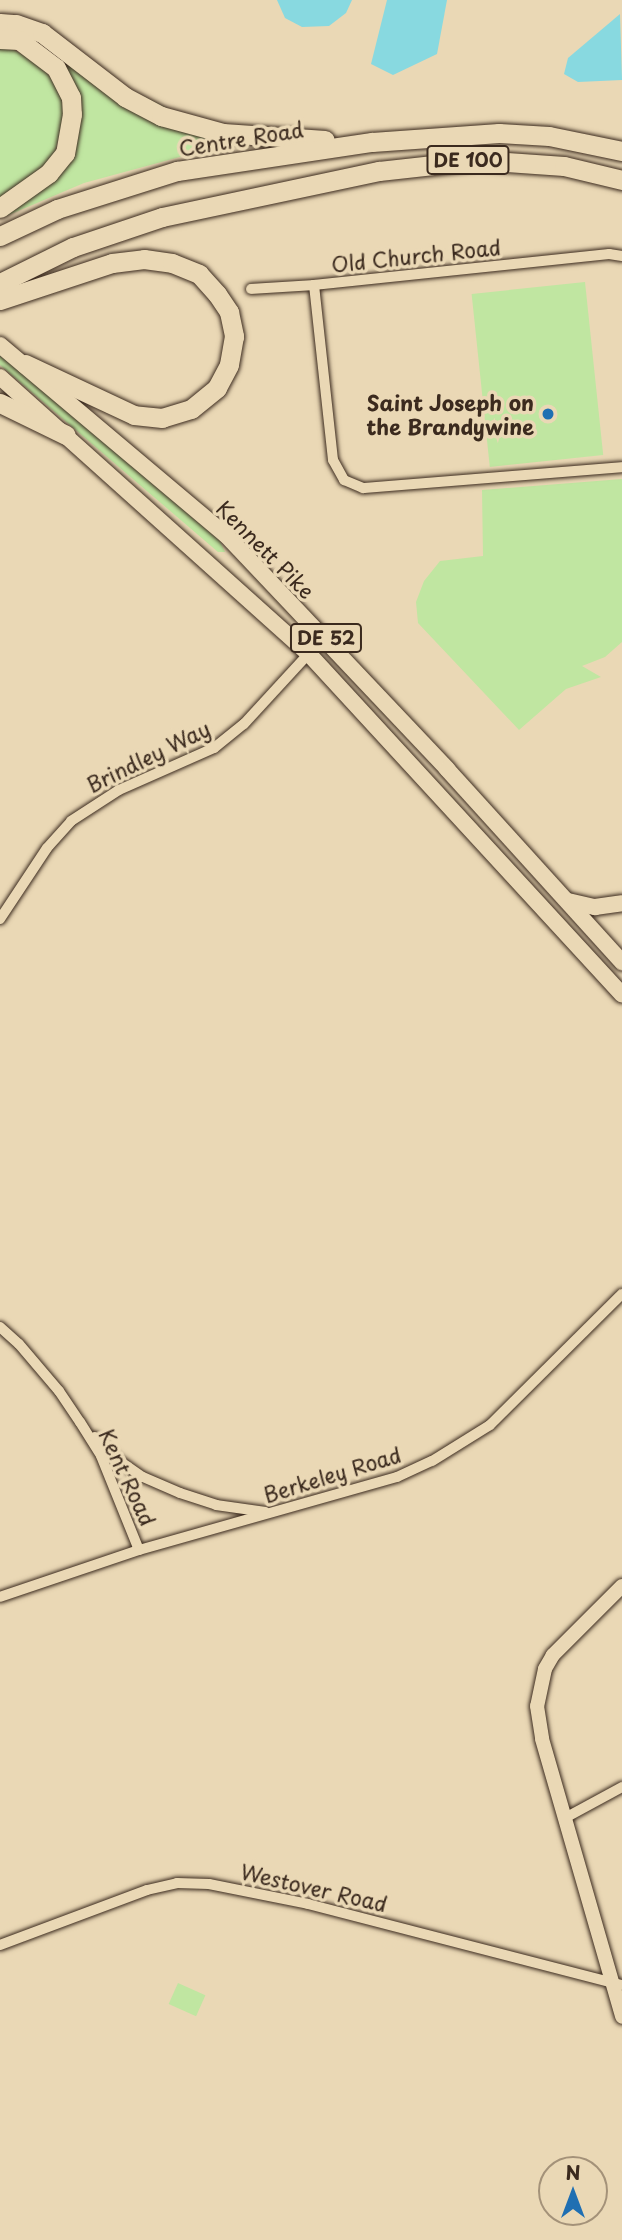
<!DOCTYPE html>
<style>
body{margin:0}
#map{position:relative;width:622px;height:2240px;overflow:hidden;background:#ead8b5;font-family:"Playpen Sans",sans-serif}
div>[style]{position:absolute}
.green>*{inset:0;background:#c0e6a1;transform-origin:0 0}
.water>*{inset:0;background:#88d9e0}
.roads{filter:drop-shadow(0 0 2px #3b2a1e) drop-shadow(0 0 2px #3b2a1e)}
.street>*{height:10px;margin:-5px;padding:0 5px;transform-origin:5px;border-radius:5px;background:#ead8b5}
.secondary>*{height:14px;margin:-7px;padding:0 7px;transform-origin:7px;border-radius:7px;background:#ead8b5}
.primary>*{height:16px;margin:-8px;padding:0 8px;transform-origin:8px;border-radius:8px;background:#ead8b5}
.highway>*{height:19px;margin:-9.5px;padding:0 9.5px;transform-origin:9.5px;border-radius:9.5px;background:#ead8b5}
.dots>*{width:19px;height:19px;translate:-50% -50%;box-sizing:border-box;border:4px solid #ead8b5;border-radius:50%}
span{translate:-50% -50%;white-space:nowrap;text-align:center;line-height:1.15;-webkit-text-stroke:7px #ead8b5;paint-order:stroke}
.shield-label span{padding:2px 5px;background:#ead8b5;border:2px solid;border-radius:5px;-webkit-text-stroke-width:0}
.shield-label{font-size:19px;color:#3b2a1e;font-weight:700}
.street-label{font-size:21px;color:#3b2a1e}
.poi-label{font-size:21px;color:#3b2a1e;font-weight:700}
.right{translate:-100% -50%;text-align:right}
.north{position:absolute;left:538px;top:2156px;width:70px;height:70px;box-sizing:border-box;background:#ead8b5;border:2px solid #a49279;border-radius:50%;rotate:0deg;font-size:19px;font-weight:700;line-height:28px;text-align:center;color:#3b2a1e}
.north::after{content:'';display:block;margin:auto;width:24px;height:32px;background:#1f6fb2;clip-path:polygon(50% 0,100% 100%,50% 72%,0 100%)}
</style>
<div id="map">
<div class="green">
<i style="clip-path:polygon(6px 46px,41px 64px,60px 92px,65px 116px,53px 159px,0 200px,0 47px)"></i>
<i style="clip-path:polygon(61px 55px,223px 136px,224px 145px,84px 183px,4px 217px,3px 212px,64px 166px)"></i>
<i style="left:585px;top:282px;width:174px;height:114px;rotate:84deg"></i>
<i style="clip-path:polygon(0 354px,220px 541px,225px 552px,218px 552px,0 365px)"></i>
<i style="clip-path:polygon(622px 479px,622px 642px,605px 657px,582px 666px,601px 677px,566px 689px,519px 730px,418px 623px,416px 602px,424px 581px,440px 561px,483px 556px,482px 490px)"></i>
<i style="left:178px;top:1983px;width:30px;height:23px;rotate:24deg"></i>
</div>
<div class="water">
<i style="clip-path:polygon(277px 0,352px 0,346px 13px,329px 26px,302px 27px,285px 18px)"></i>
<i style="clip-path:polygon(387px 0,447px 0,437px 54px,393px 75px,371px 64px)"></i>
<i style="clip-path:polygon(620px 14px,622px 80px,578px 82px,564px 74px,568px 58px)"></i>
</div>
<div class="roads">
<div class="street">
<i style="left:622px;top:256px;width:13px;rotate:-171deg"></i>
<i style="left:609px;top:254px;width:297px;rotate:174deg"></i>
<i style="left:314px;top:285px;width:176px;rotate:83.8deg"></i>
<i style="left:333px;top:460px;width:23px;rotate:61deg"></i>
<i style="left:344px;top:480px;width:21px;rotate:23deg"></i>
<i style="left:363px;top:488px;width:260px;rotate:-4.6deg"></i>
<i style="left:251px;top:289px;width:63px;rotate:-3.6deg"></i>
<i style="left:0;top:919px;width:85px;rotate:-56.5deg"></i>
<i style="left:47px;top:848px;width:36px;rotate:-48deg"></i>
<i style="left:71px;top:821px;width:57px;rotate:-32.9deg"></i>
<i style="left:119px;top:790px;width:104px;rotate:-23.9deg"></i>
<i style="left:214px;top:748px;width:38px;rotate:-39deg"></i>
<i style="left:244px;top:724px;width:118px;rotate:-47.4deg"></i>
<i style="left:0;top:1327px;width:25px;rotate:42deg"></i>
<i style="left:19px;top:1344px;width:62px;rotate:49.6deg"></i>
<i style="left:59px;top:1391px;width:37px;rotate:56deg"></i>
<i style="left:80px;top:1422px;width:40px;rotate:58deg"></i>
<i style="left:101px;top:1456px;width:101px;rotate:68deg"></i>
<i style="left:95px;top:1437px;width:28px;rotate:46deg"></i>
<i style="left:114px;top:1457px;width:35px;rotate:35deg"></i>
<i style="left:143px;top:1477px;width:40px;rotate:23.4deg"></i>
<i style="left:180px;top:1493px;width:38px;rotate:18deg"></i>
<i style="left:216px;top:1505px;width:50px;rotate:8deg"></i>
<i style="left:0;top:1597px;width:147px;rotate:-18.7deg"></i>
<i style="left:139px;top:1550px;width:268px;rotate:-15.8deg"></i>
<i style="left:397px;top:1477px;width:38px;rotate:-25deg"></i>
<i style="left:432px;top:1461px;width:68px;rotate:-31.8deg"></i>
<i style="left:490px;top:1425px;width:186px;rotate:-44.8deg"></i>
<i style="left:565px;top:1818px;width:65px;rotate:-28.5deg"></i>
<i style="left:0;top:1945px;width:157px;rotate:-20.5deg"></i>
<i style="left:147px;top:1890px;width:31px;rotate:-13deg"></i>
<i style="left:177px;top:1883px;width:32px;rotate:2deg"></i>
<i style="left:209px;top:1884px;width:101px;rotate:11.4deg"></i>
<i style="left:308px;top:1904px;width:324px;rotate:14.5deg"></i>
</div>
<div class="secondary">
<i style="left:622px;top:1586px;width:98px;rotate:135deg"></i>
<i style="left:553px;top:1655px;width:16px;rotate:120deg"></i>
<i style="left:545px;top:1669px;width:38px;rotate:102deg"></i>
<i style="left:537px;top:1706px;width:33px;rotate:81deg"></i>
<i style="left:542px;top:1739px;width:289px;rotate:73.9deg"></i>
</div>
<div class="primary">
<i style="left:0;top:345px;width:295px;rotate:40.1deg"></i>
<i style="left:226px;top:535px;width:322px;rotate:46.6deg"></i>
<i style="left:447px;top:769px;width:261px;rotate:47.8deg"></i>
<i style="left:0;top:377px;width:414px;rotate:41.9deg"></i>
<i style="left:308px;top:653px;width:464px;rotate:47.4deg"></i>
<i style="left:568px;top:901px;width:28px;rotate:13deg"></i>
<i style="left:595px;top:907px;width:27px;rotate:-8deg"></i>
</div>
<div class="highway">
<i style="left:0;top:23px;width:16px;rotate:4deg"></i>
<i style="left:16px;top:24px;width:28px;rotate:19deg"></i>
<i style="left:42px;top:33px;width:105px;rotate:37.6deg"></i>
<i style="left:125px;top:97px;width:41px;rotate:27.8deg"></i>
<i style="left:161px;top:116px;width:64px;rotate:15.3deg"></i>
<i style="left:223px;top:133px;width:102px;rotate:3.9deg"></i>
<i style="left:0;top:39px;width:19px;rotate:3deg"></i>
<i style="left:19px;top:40px;width:46px;rotate:37.1deg"></i>
<i style="left:56px;top:68px;width:33px;rotate:63deg"></i>
<i style="left:71px;top:97px;width:17px;rotate:87deg"></i>
<i style="left:72px;top:114px;width:40px;rotate:100deg"></i>
<i style="left:65px;top:153px;width:26px;rotate:129deg"></i>
<i style="left:49px;top:173px;width:60px;rotate:144.5deg"></i>
<i style="left:0;top:236px;width:63px;rotate:-25.3deg"></i>
<i style="left:57px;top:209px;width:126px;rotate:-17.6deg"></i>
<i style="left:177px;top:171px;width:197px;rotate:-8.5deg"></i>
<i style="left:372px;top:142px;width:127px;rotate:-4.1deg"></i>
<i style="left:499px;top:133px;width:50px;rotate:3.4deg"></i>
<i style="left:549px;top:136px;width:75px;rotate:11.6deg"></i>
<i style="left:0;top:283px;width:81px;rotate:-26.3deg"></i>
<i style="left:73px;top:247px;width:94px;rotate:-18.6deg"></i>
<i style="left:162px;top:217px;width:222px;rotate:-12deg"></i>
<i style="left:379px;top:171px;width:100px;rotate:-6.3deg"></i>
<i style="left:478px;top:160px;width:86px;rotate:4deg"></i>
<i style="left:564px;top:166px;width:60px;rotate:13.6deg"></i>
<i style="left:0;top:300px;width:118px;rotate:-18.3deg"></i>
<i style="left:112px;top:263px;width:32px;rotate:-7deg"></i>
<i style="left:144px;top:259px;width:28px;rotate:8deg"></i>
<i style="left:172px;top:263px;width:29px;rotate:22deg"></i>
<i style="left:199px;top:274px;width:27px;rotate:48deg"></i>
<i style="left:217px;top:294px;width:22px;rotate:56deg"></i>
<i style="left:229px;top:312px;width:25px;rotate:78deg"></i>
<i style="left:234px;top:336px;width:29px;rotate:100deg"></i>
<i style="left:229px;top:365px;width:26px;rotate:118deg"></i>
<i style="left:217px;top:388px;width:33px;rotate:141deg"></i>
<i style="left:191px;top:409px;width:30px;rotate:163deg"></i>
<i style="left:162px;top:418px;width:28px;rotate:-174deg"></i>
<i style="left:134px;top:415px;width:120px;rotate:-154.9deg"></i>
<i style="left:0;top:403px;width:73px;rotate:25.9deg"></i>
</div>
</div>
<div class="dots">
<i style="left:548px;top:414px;background:#1f6fb2"></i>
</div>
<div class="shield-label">
<span style="left:468px;top:160px">DE 100</span>
<span style="left:326px;top:638px">DE 52</span>
</div>
<div class="street-label">
<span style="left:241px;top:138px;rotate:-9deg">Centre Road</span>
<span style="left:416px;top:255px;rotate:-6deg">Old Church Road</span>
<span style="left:266px;top:549px;rotate:45deg">Kennett Pike</span>
<span style="left:148px;top:756px;rotate:-26deg">Brindley Way</span>
<span style="left:332px;top:1474px;rotate:-17deg">Berkeley Road</span>
<span style="left:128px;top:1477px;rotate:65deg">Kent Road</span>
<span style="left:314px;top:1887px;rotate:13deg">Westover Road</span>
</div>
<div class="poi-label">
<span class="right" style="left:534px;top:414px">Saint Joseph on<br>the Brandywine</span>
</div>
<div class="north">N</div>
</div>
